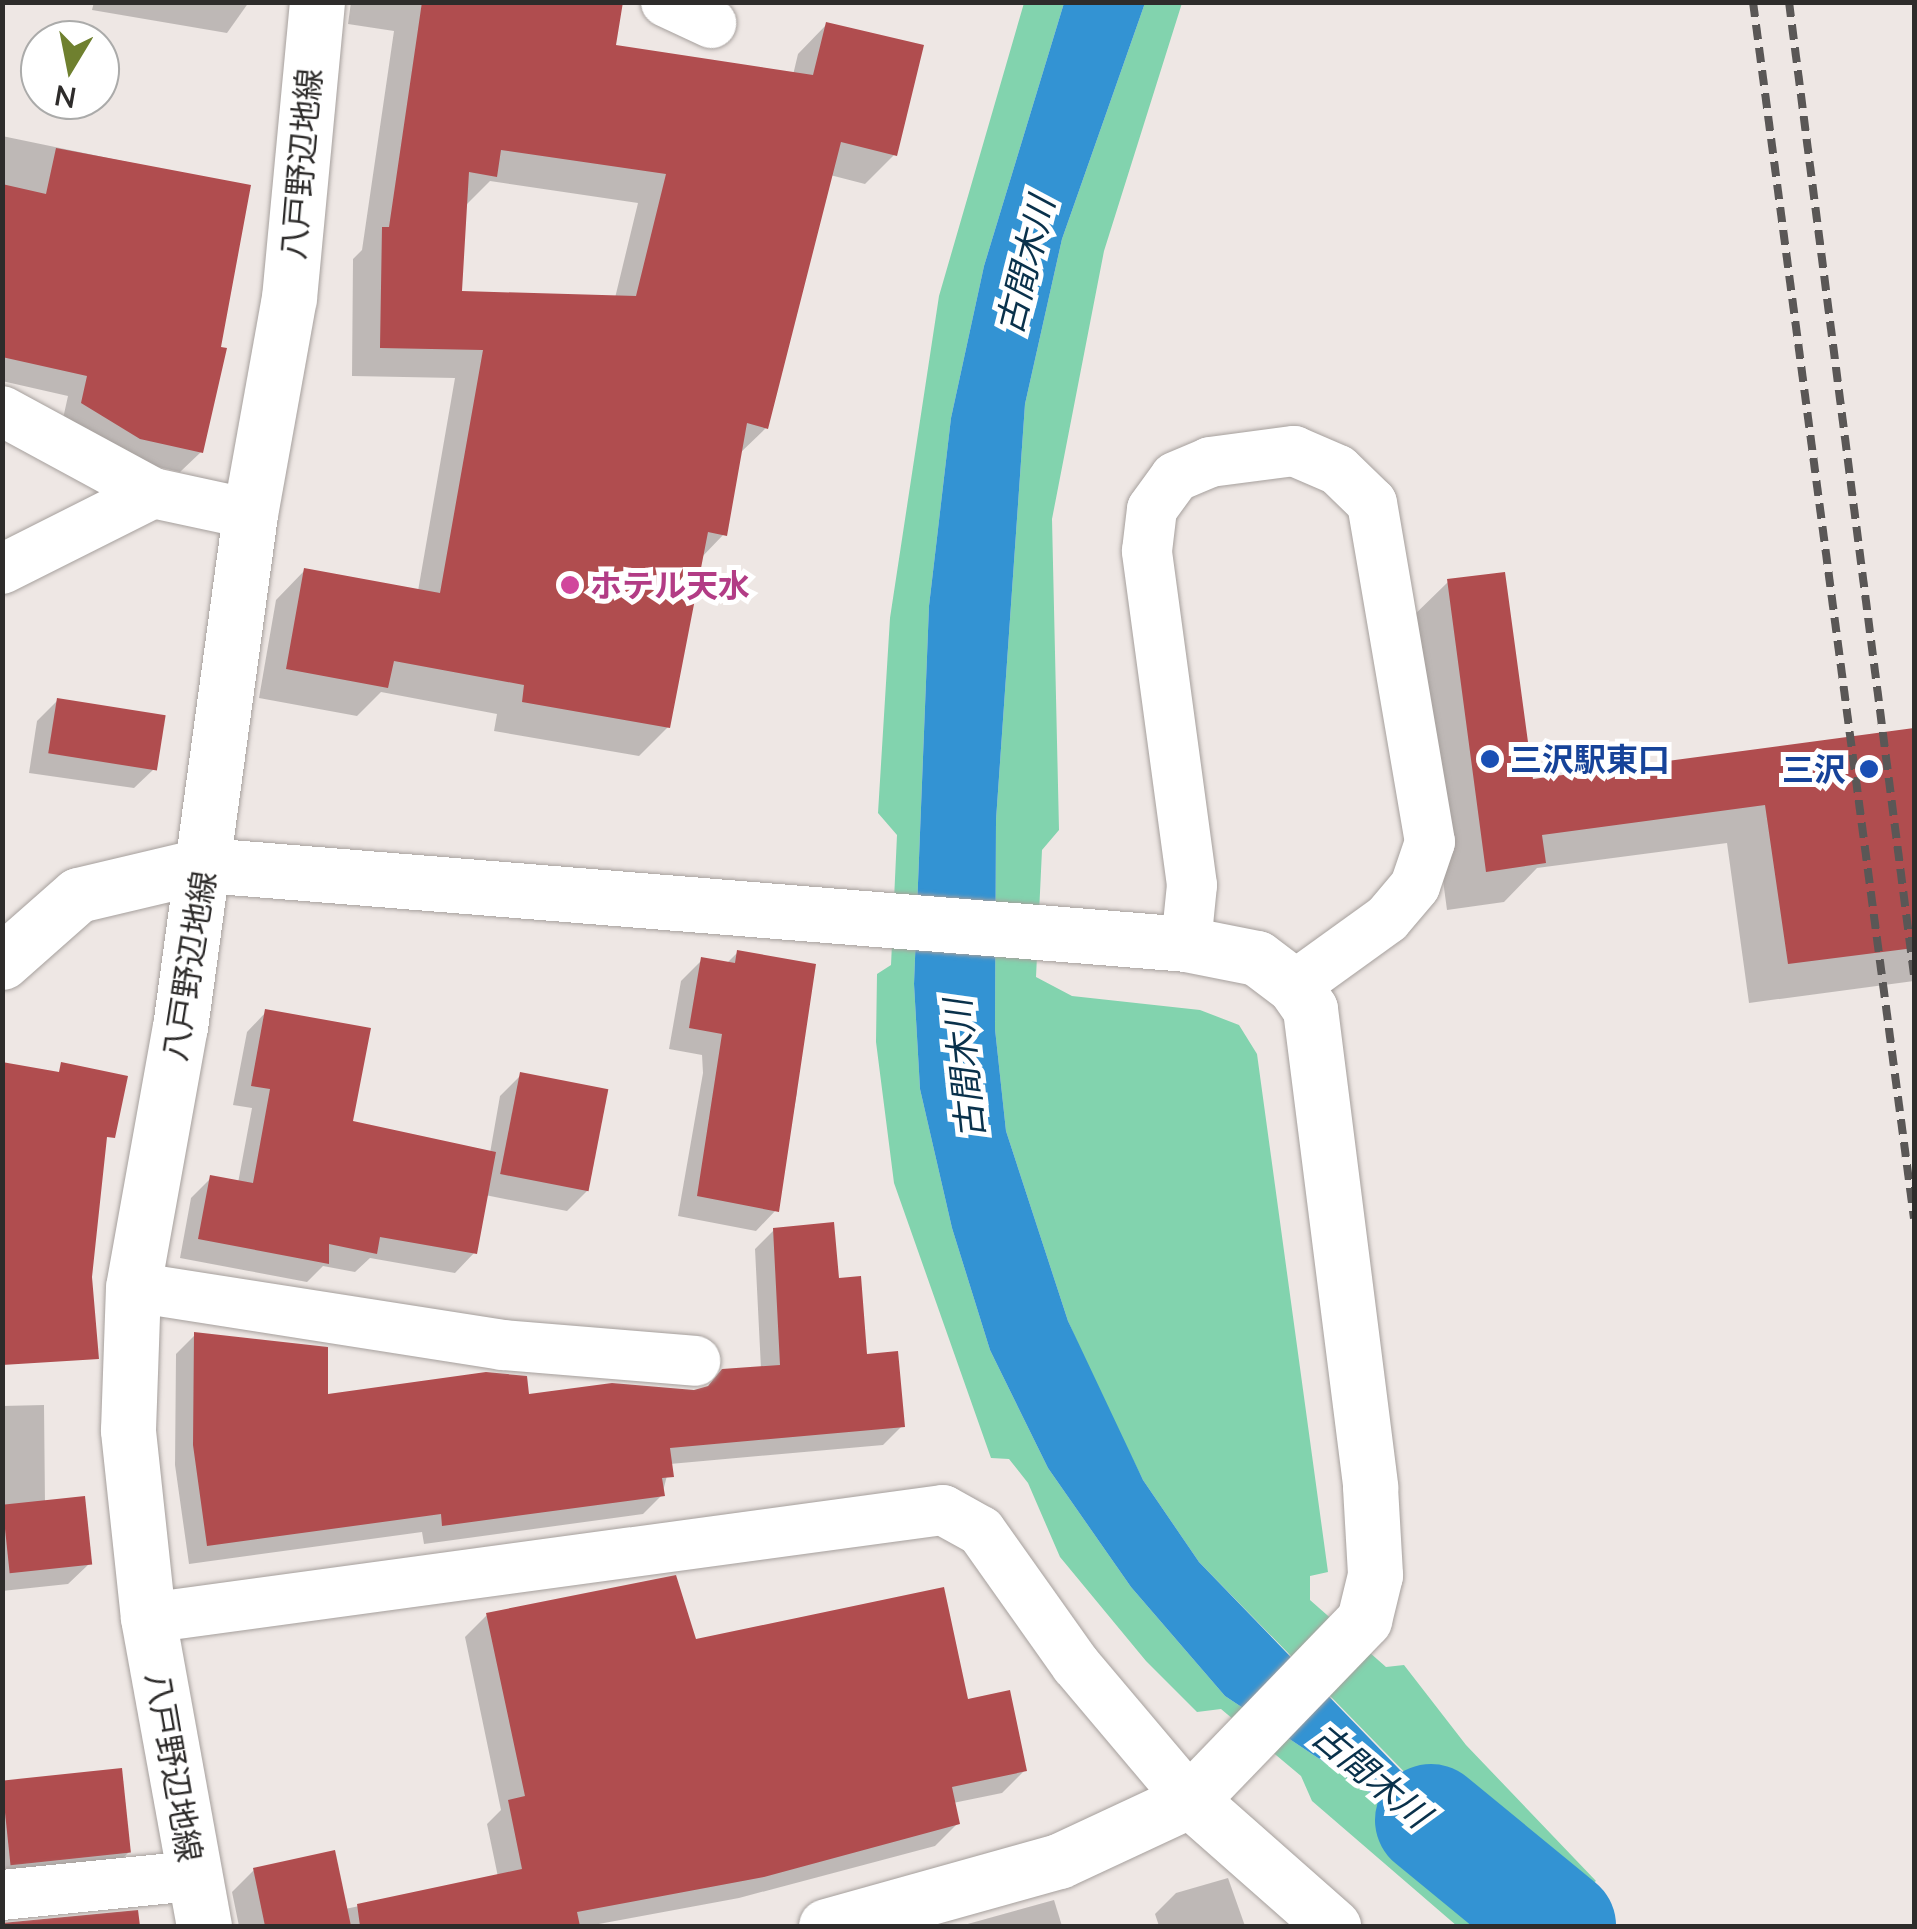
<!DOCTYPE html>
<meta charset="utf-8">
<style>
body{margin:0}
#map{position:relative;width:1917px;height:1929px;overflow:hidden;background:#eee7e4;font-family:Lato,"Noto Sans JP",sans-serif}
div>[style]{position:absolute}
.green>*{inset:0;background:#82d3ae}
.water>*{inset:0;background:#3393d3}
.shadow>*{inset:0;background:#0003}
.river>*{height:112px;margin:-56px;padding:0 56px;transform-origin:56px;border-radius:56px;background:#3393d3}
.building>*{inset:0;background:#b04d4f;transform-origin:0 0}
.roads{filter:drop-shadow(0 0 2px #a6a09d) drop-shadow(0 0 2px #a6a09d)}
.street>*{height:50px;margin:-25px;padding:0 25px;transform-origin:25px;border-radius:25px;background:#fff}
.secondary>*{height:55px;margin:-27.5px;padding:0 27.5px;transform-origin:27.5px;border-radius:27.5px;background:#fff}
.primary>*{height:55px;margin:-27.5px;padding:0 27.5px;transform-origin:27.5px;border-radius:27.5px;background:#fff}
.rail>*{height:8px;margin-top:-4px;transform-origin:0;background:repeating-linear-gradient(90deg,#5a5756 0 15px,transparent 0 23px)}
.dots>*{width:28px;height:28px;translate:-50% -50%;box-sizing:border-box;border:5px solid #fff;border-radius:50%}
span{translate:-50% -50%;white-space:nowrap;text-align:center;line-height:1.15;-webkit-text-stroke:10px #fff;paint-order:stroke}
.street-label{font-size:32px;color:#2e2c2b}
.hotel-label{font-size:32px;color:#b23c85;font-weight:700}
.left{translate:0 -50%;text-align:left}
.transit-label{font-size:32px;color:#164399;font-weight:700}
.right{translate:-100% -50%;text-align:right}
.water-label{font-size:35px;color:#09314b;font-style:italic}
.frame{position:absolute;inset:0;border:5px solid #2e2c2b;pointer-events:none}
.north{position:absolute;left:20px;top:20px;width:100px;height:100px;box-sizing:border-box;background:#fff;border:2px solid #ababaa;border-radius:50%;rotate:190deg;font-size:28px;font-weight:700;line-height:40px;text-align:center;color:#2e2c2b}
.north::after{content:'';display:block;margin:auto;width:35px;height:45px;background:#6f802f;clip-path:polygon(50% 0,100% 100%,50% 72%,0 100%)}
</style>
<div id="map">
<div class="green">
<i style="clip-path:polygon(1024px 3px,1064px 3px,984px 266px,951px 418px,929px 606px,914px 984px,920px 1089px,952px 1228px,990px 1350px,1048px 1468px,1131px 1587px,1225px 1696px,1381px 1800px,1416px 1836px,1427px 1860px,1502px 1899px,1535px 1926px,1457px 1926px,1312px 1801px,1301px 1776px,1221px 1709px,1197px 1712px,1146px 1661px,1060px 1557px,1028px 1483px,1009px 1459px,991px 1458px,894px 1183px,876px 1042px,877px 974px,891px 965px,897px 835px,878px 813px,890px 618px,939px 296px)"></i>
<i style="clip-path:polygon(1145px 3px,1182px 3px,1104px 251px,1052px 519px,1059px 830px,1042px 850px,1036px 977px,1072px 996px,1200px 1010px,1239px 1025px,1257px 1054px,1328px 1572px,1310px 1576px,1310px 1600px,1386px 1667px,1404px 1665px,1466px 1745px,1596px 1881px,1559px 1908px,1467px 1836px,1199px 1562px,1143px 1480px,1101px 1396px,1068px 1321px,1006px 1131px,995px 1029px,996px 820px,1025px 404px,1062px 239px)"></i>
</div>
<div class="water">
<i style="clip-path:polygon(1064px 3px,1145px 3px,1062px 239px,1025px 404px,996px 820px,995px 1029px,1006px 1131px,1068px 1321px,1143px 1480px,1199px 1562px,1400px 1770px,1467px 1836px,1559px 1908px,1539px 1924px,1427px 1860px,1416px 1836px,1381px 1800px,1225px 1696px,1131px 1587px,1048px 1468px,990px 1350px,952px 1228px,920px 1089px,914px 984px,929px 606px,951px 418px,984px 266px)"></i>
</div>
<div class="shadow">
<i style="clip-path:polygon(94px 2px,249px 2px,227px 33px,92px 10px)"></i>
<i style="clip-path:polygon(evenodd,351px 2px,620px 2px,614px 47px,793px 75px,798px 54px,827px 24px,895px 154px,865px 184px,830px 175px,766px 428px,738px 455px,724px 534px,700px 559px,668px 727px,639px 756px,494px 731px,497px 714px,381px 692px,357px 716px,259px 698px,276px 600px,305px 570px,418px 591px,455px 378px,352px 376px,353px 259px,362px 250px,394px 31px,348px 24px,351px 2px,490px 181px,638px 203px,615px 298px,460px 294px,465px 206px,490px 181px)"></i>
<i style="clip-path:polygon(2px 136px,248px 187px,201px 452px,180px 472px,119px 458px,62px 423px,68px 396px,2px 381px)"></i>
<i style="clip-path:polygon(1448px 582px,1531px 782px,1914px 729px,1914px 981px,1749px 1003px,1727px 843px,1537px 868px,1504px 902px,1447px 910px,1408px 621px)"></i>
<i style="clip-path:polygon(58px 700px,155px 768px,134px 788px,29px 773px,37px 721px)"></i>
<i style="clip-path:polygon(738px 952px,791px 1091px,797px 1092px,776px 1210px,756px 1231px,678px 1216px,703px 1073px,702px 1055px,669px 1049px,681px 981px,702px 960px,726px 964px)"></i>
<i style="clip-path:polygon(266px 1012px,350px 1123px,490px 1153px,500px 1096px,521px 1075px,588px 1190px,567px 1211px,485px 1195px,474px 1253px,455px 1273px,370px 1258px,355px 1272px,323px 1266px,307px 1282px,180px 1258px,191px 1198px,211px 1178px,238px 1183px,252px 1108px,233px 1105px,247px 1032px)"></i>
<i style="clip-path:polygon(774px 1230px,837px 1280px,865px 1357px,902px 1426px,883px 1445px,670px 1464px,662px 1495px,643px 1514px,424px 1544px,422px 1532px,189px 1564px,175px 1465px,176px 1354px,195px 1335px,325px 1397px,694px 1392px,761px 1369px,755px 1249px)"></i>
<i style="clip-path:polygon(44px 1405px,45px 1503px,89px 1564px,68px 1584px,2px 1591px,2px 1406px)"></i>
<i style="clip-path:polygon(487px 1615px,694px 1642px,966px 1702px,1025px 1770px,1002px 1793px,953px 1803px,958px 1823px,935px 1846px,739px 1898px,588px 1926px,239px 1926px,232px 1892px,254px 1870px,345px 1909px,498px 1877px,487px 1824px,501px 1810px,465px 1637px)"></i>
<i style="clip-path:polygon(2px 1783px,129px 1852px,108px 1873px,2px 1884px)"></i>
<i style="clip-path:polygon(1228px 1878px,1245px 1926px,1159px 1926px,1155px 1914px,1176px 1893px)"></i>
<i style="clip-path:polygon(1054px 1900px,1062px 1926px,963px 1926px,964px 1925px)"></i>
<i style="clip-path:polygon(136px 1913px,137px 1926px,18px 1926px,20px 1925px)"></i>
</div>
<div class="river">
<i style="left:1431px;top:1820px;width:167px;rotate:39.4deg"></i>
</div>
<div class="building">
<i style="clip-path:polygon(evenodd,422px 2px,623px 2px,616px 45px,813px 75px,826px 22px,924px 45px,897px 156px,841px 142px,768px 429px,747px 423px,727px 536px,708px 532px,670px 728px,522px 702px,524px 685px,394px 661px,388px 688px,286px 669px,304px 568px,440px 593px,483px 350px,380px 348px,382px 227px,389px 227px,422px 2px,501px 150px,666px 174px,636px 296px,462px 291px,469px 172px,497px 177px,501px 150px)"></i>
<i style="clip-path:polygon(56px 148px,251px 185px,221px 347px,227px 348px,203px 453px,140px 439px,81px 403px,87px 376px,2px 357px,2px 184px,46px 194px)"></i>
<i style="clip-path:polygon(1505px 572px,1533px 779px,1914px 728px,1914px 948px,1788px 964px,1765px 805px,1542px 835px,1546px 863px,1486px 872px,1447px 579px)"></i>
<i style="left:57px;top:698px;width:110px;height:56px;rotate:9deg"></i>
<i style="clip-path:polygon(737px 950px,816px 964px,779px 1212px,697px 1196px,722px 1034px,689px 1028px,701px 957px,735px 963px)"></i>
<i style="clip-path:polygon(265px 1009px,371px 1028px,353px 1121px,496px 1152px,477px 1254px,380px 1237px,377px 1254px,329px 1244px,329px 1264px,198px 1239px,210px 1175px,253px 1183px,270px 1089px,251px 1086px)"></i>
<i style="clip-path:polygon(2px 1062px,59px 1072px,61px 1062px,128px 1076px,115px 1138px,107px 1137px,92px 1277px,99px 1359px,2px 1365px)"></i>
<i style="left:520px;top:1072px;width:90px;height:104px;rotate:11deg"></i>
<i style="clip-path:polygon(834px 1222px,839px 1278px,861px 1276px,867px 1354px,898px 1351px,905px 1427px,670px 1448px,674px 1477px,662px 1478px,665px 1496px,442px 1526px,441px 1514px,207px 1546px,193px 1445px,194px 1332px,328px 1347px,328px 1394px,486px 1372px,527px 1376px,529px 1394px,612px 1383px,694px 1390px,708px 1386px,722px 1369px,780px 1365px,773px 1228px)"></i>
<i style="left:85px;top:1496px;width:69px;height:83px;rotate:84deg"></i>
<i style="clip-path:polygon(676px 1575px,696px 1639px,944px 1587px,968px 1699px,1010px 1690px,1027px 1771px,952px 1787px,960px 1824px,764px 1877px,577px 1912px,580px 1926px,360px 1926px,357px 1904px,522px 1869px,508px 1800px,525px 1796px,486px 1613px)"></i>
<i style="left:122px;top:1768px;width:85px;height:121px;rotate:84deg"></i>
<i style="clip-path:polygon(335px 1850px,351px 1926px,265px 1926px,253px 1868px)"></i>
<i style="clip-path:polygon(138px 1910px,140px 1926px,2px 1926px,2px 1923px)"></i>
</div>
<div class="roads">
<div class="street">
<i style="left:666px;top:2px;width:50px;rotate:25deg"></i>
<i style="left:2px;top:411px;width:172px;rotate:28.5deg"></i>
<i style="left:153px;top:493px;width:99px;rotate:12.2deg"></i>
<i style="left:2px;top:569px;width:169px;rotate:-26.7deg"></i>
<i style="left:1186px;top:944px;width:59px;rotate:-84.2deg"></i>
<i style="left:1192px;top:885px;width:337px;rotate:-97.7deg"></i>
<i style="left:1147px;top:551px;width:42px;rotate:-83.2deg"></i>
<i style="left:1152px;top:509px;width:39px;rotate:-54deg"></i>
<i style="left:1175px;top:477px;width:38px;rotate:-23deg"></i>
<i style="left:1210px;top:462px;width:85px;rotate:-7.5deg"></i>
<i style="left:1294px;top:451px;width:48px;rotate:23.4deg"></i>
<i style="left:1338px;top:470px;width:47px;rotate:44.1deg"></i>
<i style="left:1372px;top:503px;width:344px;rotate:80.3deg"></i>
<i style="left:1430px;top:842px;width:46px;rotate:108.8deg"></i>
<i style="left:1415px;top:886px;width:43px;rotate:130.3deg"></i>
<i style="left:1387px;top:919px;width:115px;rotate:144.2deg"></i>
<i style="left:133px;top:1287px;width:374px;rotate:8.9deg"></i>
<i style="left:502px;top:1345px;width:194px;rotate:4.7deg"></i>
<i style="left:148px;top:1618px;width:802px;rotate:-7.74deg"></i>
<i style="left:943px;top:1510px;width:43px;rotate:28.9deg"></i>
<i style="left:981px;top:1531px;width:164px;rotate:54.7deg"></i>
<i style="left:1076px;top:1665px;width:177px;rotate:49.8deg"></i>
<i style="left:2px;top:1895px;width:192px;rotate:-5.7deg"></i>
</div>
<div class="secondary">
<i style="left:2px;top:962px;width:101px;rotate:-41.4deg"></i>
<i style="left:78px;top:895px;width:130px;rotate:-13.3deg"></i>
<i style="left:205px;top:865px;width:984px;rotate:4.6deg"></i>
<i style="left:1186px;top:944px;width:72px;rotate:11.2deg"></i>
<i style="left:1257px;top:958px;width:46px;rotate:37.1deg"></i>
<i style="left:1294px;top:986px;width:28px;rotate:55deg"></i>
<i style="left:1310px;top:1009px;width:482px;rotate:82.8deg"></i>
<i style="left:1370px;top:1487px;width:88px;rotate:86.7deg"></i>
<i style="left:1375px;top:1575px;width:46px;rotate:103.7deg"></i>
<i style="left:1364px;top:1620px;width:250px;rotate:134deg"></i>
<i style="left:826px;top:1926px;width:242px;rotate:-15.6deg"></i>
<i style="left:1059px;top:1861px;width:145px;rotate:-25deg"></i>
<i style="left:1190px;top:1800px;width:191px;rotate:41.4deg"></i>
</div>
<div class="primary">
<i style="left:204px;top:1926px;width:313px;rotate:-100.3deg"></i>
<i style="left:148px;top:1618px;width:189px;rotate:-96.1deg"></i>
<i style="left:128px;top:1430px;width:143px;rotate:-88deg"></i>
<i style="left:133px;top:1287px;width:264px;rotate:-79.8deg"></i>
<i style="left:180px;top:1027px;width:518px;rotate:-82.23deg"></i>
<i style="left:250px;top:514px;width:219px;rotate:-79.8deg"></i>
<i style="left:289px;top:298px;width:297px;rotate:-84.6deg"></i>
</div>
</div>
<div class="rail">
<i style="left:1753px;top:2px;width:1227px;rotate:82.46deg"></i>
<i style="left:1789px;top:2px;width:981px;rotate:82.68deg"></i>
</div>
<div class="dots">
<i style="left:570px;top:585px;background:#d1479c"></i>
<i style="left:1490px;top:759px;background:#1a4fb4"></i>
<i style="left:1869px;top:769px;background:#1a4fb4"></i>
</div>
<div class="street-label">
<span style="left:301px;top:164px;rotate:-85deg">八戸野辺地線</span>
<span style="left:189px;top:966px;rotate:-81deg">八戸野辺地線</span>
<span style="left:174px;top:1767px;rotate:80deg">八戸野辺地線</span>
</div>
<div class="hotel-label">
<span class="left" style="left:590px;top:585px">ホテル天水</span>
</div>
<div class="transit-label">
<span class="left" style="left:1510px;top:759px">三沢駅東口</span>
<span class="right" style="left:1846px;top:769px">三沢</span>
</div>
<div class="water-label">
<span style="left:1024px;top:265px;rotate:-76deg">古間木川</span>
<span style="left:963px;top:1069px;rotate:-96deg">古間木川</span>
<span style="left:1372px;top:1774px;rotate:40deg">古間木川</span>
</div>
<div class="frame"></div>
<div class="north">N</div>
</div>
